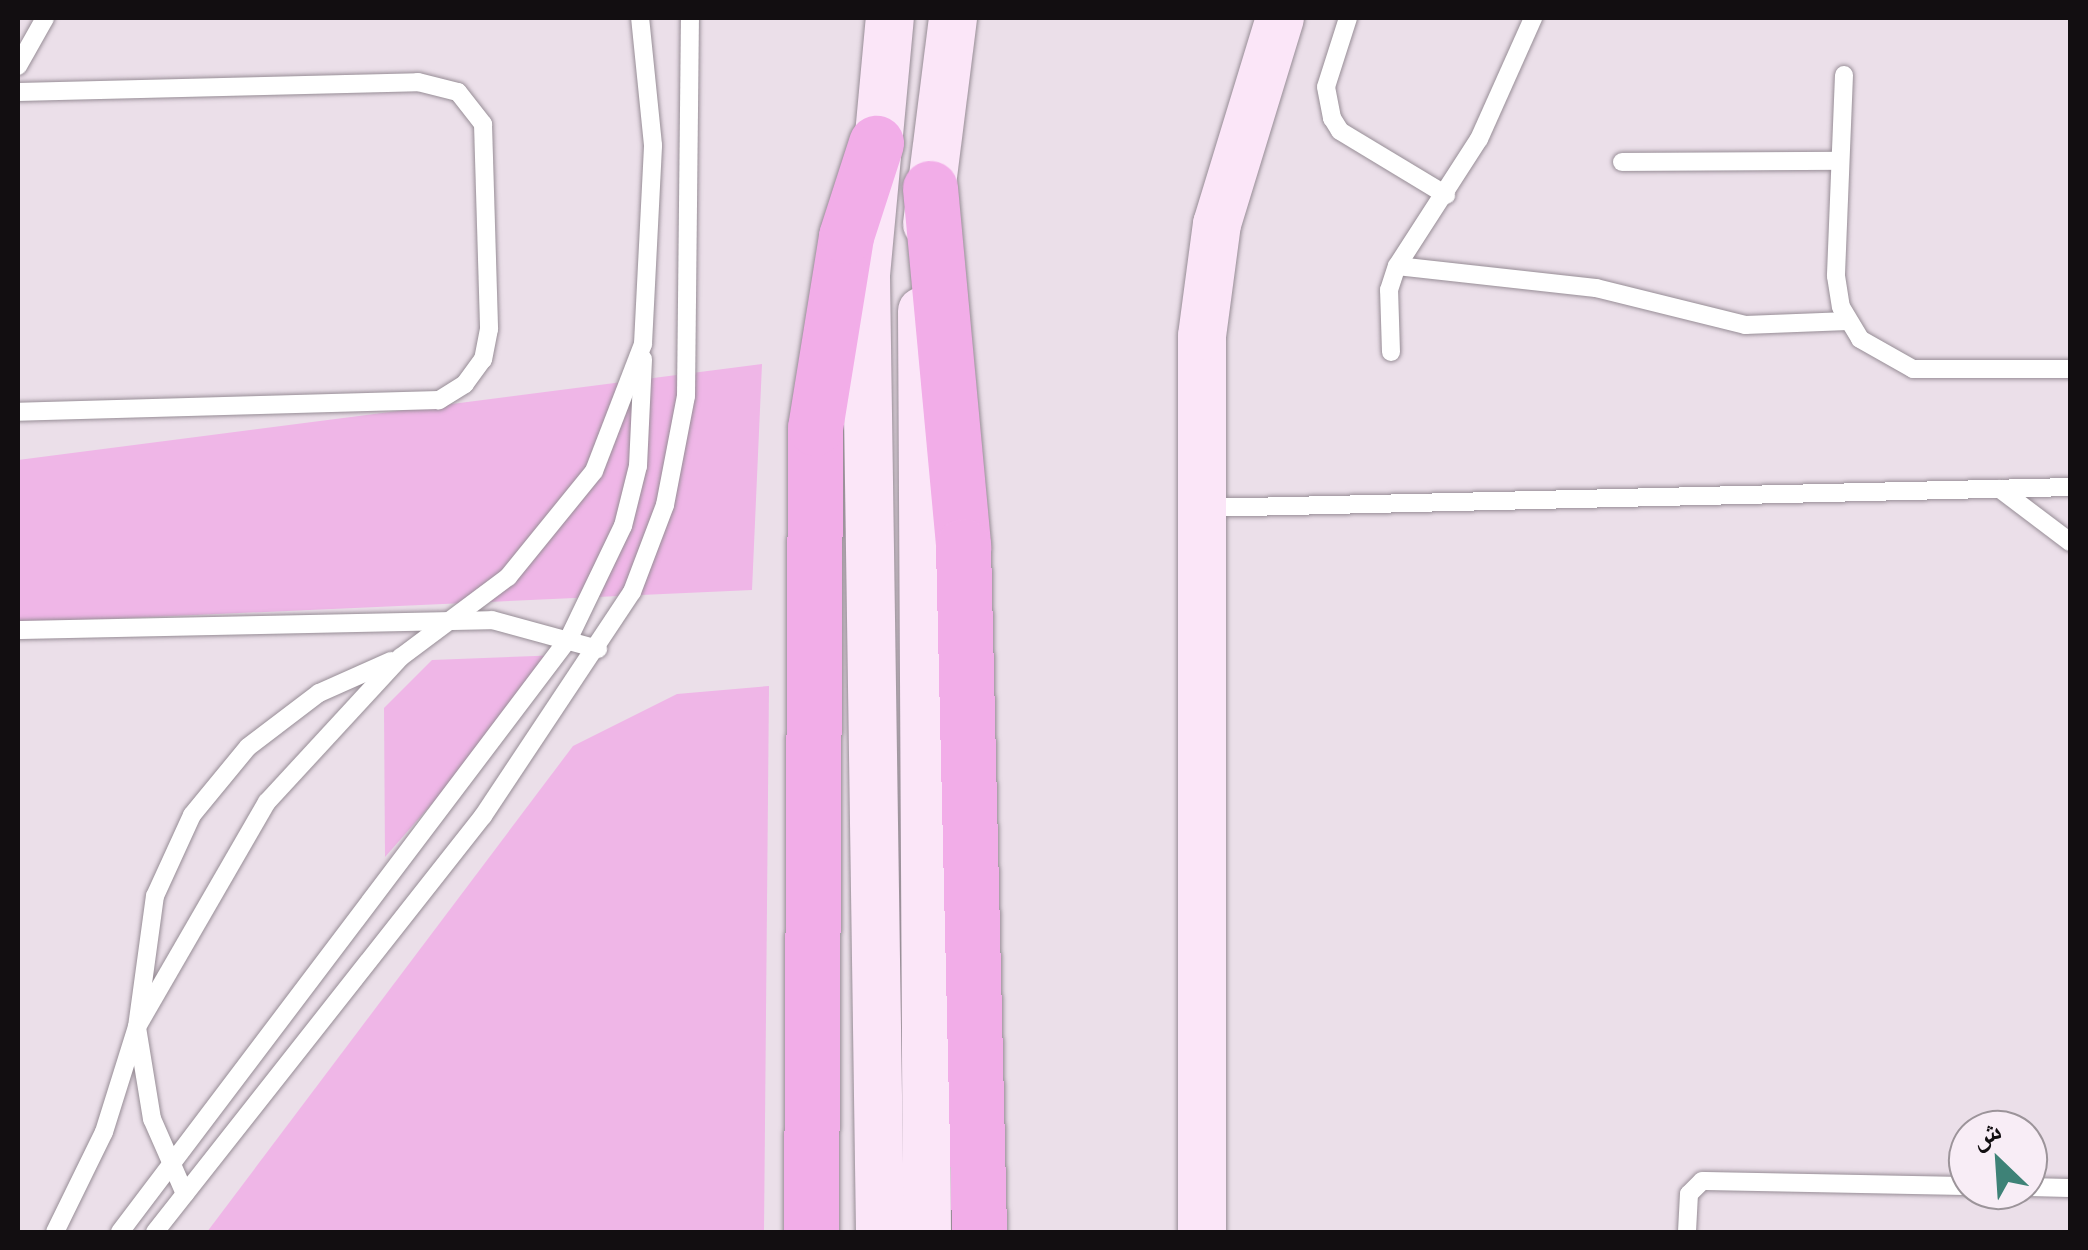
<!DOCTYPE html>
<meta charset="utf-8">
<style>
body{margin:0}
#map{position:relative;width:2088px;height:1250px;overflow:hidden;background:#ebdfe9;font-family:"Work Sans","Noto Naskh Arabic",sans-serif}
div>[style]{position:absolute}
.green>*{inset:0;background:#efb6e7}
.roads{filter:drop-shadow(0 0 2px #978d96) drop-shadow(0 0 2px #978d96)}
.lane>*{height:18px;margin:-9px;padding:0 9px;transform-origin:9px;border-radius:9px;background:#fff}
.secondary>*{height:48px;margin:-24px;padding:0 24px;transform-origin:24px;border-radius:24px;background:#fbe6f8}
.highway>*{height:55px;margin:-27.5px;padding:0 27.5px;transform-origin:27.5px;border-radius:27.5px;background:#f2ade8}
span{translate:-50% -50%;white-space:nowrap;text-align:center;line-height:1.15;-webkit-text-stroke:8px #f8edf6;paint-order:stroke}
.frame{position:absolute;inset:0;border:20px solid #120e11;pointer-events:none}
.north{position:absolute;left:1948px;top:1110px;width:100px;height:100px;box-sizing:border-box;background:#f8edf6;border:2px solid #9c949a;border-radius:50%;rotate:335deg;font-size:28px;font-weight:700;line-height:40px;text-align:center;color:#120e11}
.north::after{content:'';display:block;margin:auto;width:35px;height:45px;background:#3e8277;clip-path:polygon(50% 0,100% 100%,50% 72%,0 100%)}
</style>
<div id="map">
<div class="green">
<i style="clip-path:polygon(762px 364px,752px 590px,18px 623px,18px 460px)"></i>
<i style="clip-path:polygon(563px 655px,385px 857px,384px 708px,432px 660px)"></i>
<i style="clip-path:polygon(769px 686px,764px 1232px,207px 1232px,573px 746px,677px 694px)"></i>
</div>
<div class="roads">
<div class="lane">
<i style="left:1348px;top:18px;width:72px;rotate:107.7deg"></i>
<i style="left:1326px;top:87px;width:32px;rotate:79deg"></i>
<i style="left:1332px;top:118px;width:15px;rotate:58deg"></i>
<i style="left:1340px;top:131px;width:124px;rotate:31.1deg"></i>
<i style="left:18px;top:66px;width:55px;rotate:-60.6deg"></i>
<i style="left:1844px;top:75px;width:201px;rotate:92.3deg"></i>
<i style="left:1836px;top:276px;width:31px;rotate:81deg"></i>
<i style="left:1841px;top:307px;width:37px;rotate:59deg"></i>
<i style="left:1860px;top:339px;width:61px;rotate:29.5deg"></i>
<i style="left:1913px;top:369px;width:157px"></i>
<i style="left:18px;top:92px;width:400px;rotate:-1.4deg"></i>
<i style="left:418px;top:82px;width:41px;rotate:14deg"></i>
<i style="left:458px;top:92px;width:41px;rotate:52deg"></i>
<i style="left:483px;top:124px;width:205px;rotate:88.3deg"></i>
<i style="left:489px;top:329px;width:31px;rotate:101deg"></i>
<i style="left:483px;top:359px;width:31px;rotate:126deg"></i>
<i style="left:465px;top:384px;width:31px;rotate:148deg"></i>
<i style="left:439px;top:400px;width:421px;rotate:178.4deg"></i>
<i style="left:1622px;top:162px;width:218px;rotate:-0.3deg"></i>
<i style="left:1397px;top:266px;width:200px;rotate:6.3deg"></i>
<i style="left:1596px;top:288px;width:154px;rotate:13.9deg"></i>
<i style="left:1745px;top:325px;width:103px;rotate:-2.2deg"></i>
<i style="left:1391px;top:352px;width:62px;rotate:-91.8deg"></i>
<i style="left:1389px;top:290px;width:25px;rotate:-72deg"></i>
<i style="left:1397px;top:266px;width:151px;rotate:-57.2deg"></i>
<i style="left:1479px;top:139px;width:133px;rotate:-65.9deg"></i>
<i style="left:2000px;top:489px;width:88px;rotate:37.1deg"></i>
<i style="left:1206px;top:508px;width:864px;rotate:-1.39deg"></i>
<i style="left:18px;top:630px;width:474px;rotate:-1.2deg"></i>
<i style="left:492px;top:620px;width:110px;rotate:15.3deg"></i>
<i style="left:2028px;top:1187px;width:42px;rotate:1.4deg"></i>
<i style="left:185px;top:1194px;width:82px;rotate:-113.7deg"></i>
<i style="left:152px;top:1119px;width:93px;rotate:-99.3deg"></i>
<i style="left:137px;top:1027px;width:132px;rotate:-82.2deg"></i>
<i style="left:155px;top:896px;width:89px;rotate:-65.4deg"></i>
<i style="left:192px;top:815px;width:88px;rotate:-50.5deg"></i>
<i style="left:248px;top:747px;width:89px;rotate:-37.3deg"></i>
<i style="left:319px;top:693px;width:79px;rotate:-24deg"></i>
<i style="left:55px;top:1232px;width:111px;rotate:-63.9deg"></i>
<i style="left:104px;top:1132px;width:110px;rotate:-72.6deg"></i>
<i style="left:137px;top:1027px;width:260px;rotate:-60deg"></i>
<i style="left:267px;top:802px;width:197px;rotate:-47.3deg"></i>
<i style="left:401px;top:657px;width:134px;rotate:-36.8deg"></i>
<i style="left:508px;top:577px;width:136px;rotate:-50.9deg"></i>
<i style="left:594px;top:471px;width:136px;rotate:-68.9deg"></i>
<i style="left:643px;top:344px;width:199px;rotate:-87.1deg"></i>
<i style="left:653px;top:145px;width:128px;rotate:-95.8deg"></i>
<i style="left:120px;top:1232px;width:745px;rotate:-52.91deg"></i>
<i style="left:569px;top:638px;width:124px;rotate:-64.3deg"></i>
<i style="left:623px;top:526px;width:62px;rotate:-76deg"></i>
<i style="left:638px;top:466px;width:107px;rotate:-87.3deg"></i>
<i style="left:155px;top:1232px;width:530px;rotate:-51.75deg"></i>
<i style="left:483px;top:816px;width:269px;rotate:-56.4deg"></i>
<i style="left:632px;top:592px;width:93px;rotate:-69.2deg"></i>
<i style="left:665px;top:505px;width:111px;rotate:-79.1deg"></i>
<i style="left:686px;top:396px;width:378px;rotate:-89.4deg"></i>
<i style="left:1687px;top:1232px;width:38px;rotate:-87deg"></i>
<i style="left:1689px;top:1194px;width:18px;rotate:-45deg"></i>
<i style="left:1702px;top:1181px;width:266px;rotate:1.1deg"></i>
</div>
<div class="secondary">
<i style="left:927px;top:224px;width:208px;rotate:-82.8deg"></i>
<i style="left:922px;top:311px;width:921px;rotate:89.69deg"></i>
<i style="left:880px;top:1232px;width:957px;rotate:-90.84deg"></i>
<i style="left:866px;top:275px;width:258px;rotate:-84.7deg"></i>
<i style="left:1202px;top:1232px;width:896px;rotate:-90deg"></i>
<i style="left:1202px;top:336px;width:113px;rotate:-82.4deg"></i>
<i style="left:1217px;top:224px;width:215px;rotate:-73deg"></i>
</div>
<div class="highway">
<i style="left:930px;top:188px;width:360px;rotate:84.7deg"></i>
<i style="left:963px;top:546px;width:686px;rotate:88.66deg"></i>
<i style="left:811px;top:1232px;width:804px;rotate:-89.71deg"></i>
<i style="left:815px;top:428px;width:194px;rotate:-80.8deg"></i>
<i style="left:846px;top:236px;width:98px;rotate:-72.1deg"></i>
</div>
</div>
<div class="frame"></div>
<div class="north">ش</div>
</div>
